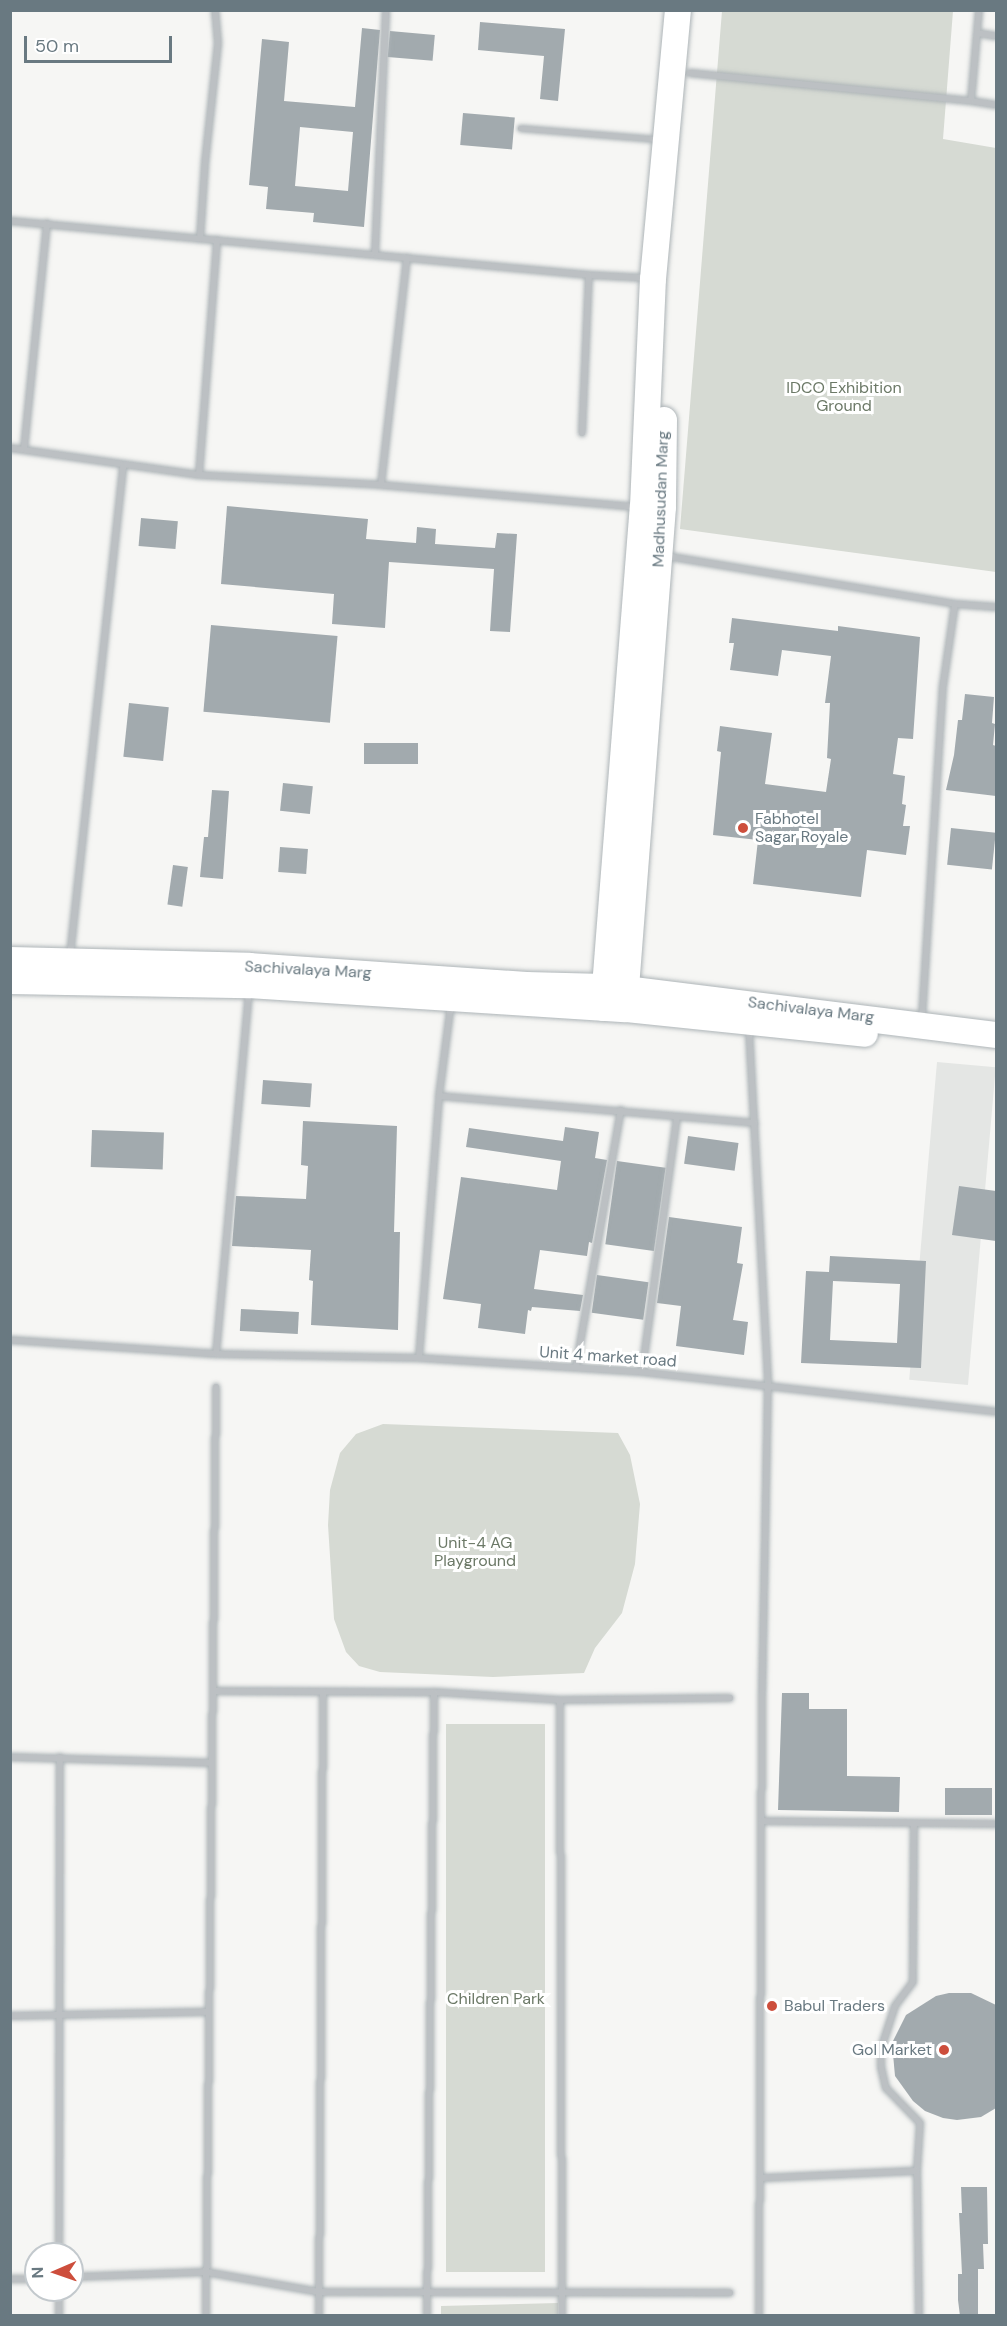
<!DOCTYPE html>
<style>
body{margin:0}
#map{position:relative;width:1007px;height:2326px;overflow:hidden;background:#f6f6f4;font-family:"DM Sans",sans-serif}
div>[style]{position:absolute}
.built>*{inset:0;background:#e4e6e4;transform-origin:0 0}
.green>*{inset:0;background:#d6dad3;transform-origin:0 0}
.building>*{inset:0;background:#a2aaae;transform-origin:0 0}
.roads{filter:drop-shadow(0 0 2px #aeb5b8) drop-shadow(0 0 2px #aeb5b8)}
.lane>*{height:4.5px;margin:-2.25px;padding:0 2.25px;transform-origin:2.25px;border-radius:2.25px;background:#bcc0c3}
.street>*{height:6px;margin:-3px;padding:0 3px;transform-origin:3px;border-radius:3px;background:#bcc0c3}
.secondary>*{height:26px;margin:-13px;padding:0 13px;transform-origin:13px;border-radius:13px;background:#fff}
.dots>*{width:16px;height:16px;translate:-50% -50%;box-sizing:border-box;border:3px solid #fff;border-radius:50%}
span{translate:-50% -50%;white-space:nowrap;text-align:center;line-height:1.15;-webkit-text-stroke:6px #fff;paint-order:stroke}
.park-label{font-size:16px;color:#6c7967}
.street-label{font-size:16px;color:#697981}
.poi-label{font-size:16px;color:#697981}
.left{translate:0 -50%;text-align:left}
.right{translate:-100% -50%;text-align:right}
.frame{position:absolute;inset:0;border:12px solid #697981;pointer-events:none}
.north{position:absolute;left:24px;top:2242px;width:60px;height:60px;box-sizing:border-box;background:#fff;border:2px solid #c3c9cd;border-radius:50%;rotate:268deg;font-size:16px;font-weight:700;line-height:24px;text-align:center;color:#697981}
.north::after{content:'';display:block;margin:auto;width:21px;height:27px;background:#cd4e3c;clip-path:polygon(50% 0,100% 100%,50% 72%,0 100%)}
.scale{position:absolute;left:24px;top:36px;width:148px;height:27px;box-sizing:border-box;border:3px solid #697981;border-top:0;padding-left:8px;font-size:18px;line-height:21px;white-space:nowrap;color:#697981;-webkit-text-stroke:4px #fff;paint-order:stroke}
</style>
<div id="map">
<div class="built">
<i style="left:937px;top:1062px;width:59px;height:319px;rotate:5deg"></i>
</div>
<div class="green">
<i style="clip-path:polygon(722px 11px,953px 11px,943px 139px,996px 148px,996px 572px,680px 529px)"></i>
<i style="clip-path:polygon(383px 1424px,618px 1433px,630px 1455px,640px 1504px,635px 1564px,622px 1613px,595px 1648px,584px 1673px,493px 1677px,380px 1672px,359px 1666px,346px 1652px,334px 1619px,328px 1525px,330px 1490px,340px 1453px,356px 1434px)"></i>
<i style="left:545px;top:1724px;width:548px;height:99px;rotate:90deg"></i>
<i style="clip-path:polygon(558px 2303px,558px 2315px,441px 2315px,441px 2306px)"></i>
</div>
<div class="building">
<i style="clip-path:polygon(480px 22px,565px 29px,558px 101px,540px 99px,544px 56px,478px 50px)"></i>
<i style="clip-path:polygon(evenodd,362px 28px,380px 30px,364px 227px,313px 222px,314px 213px,266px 209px,268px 187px,249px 185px,262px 39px,289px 42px,284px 101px,355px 107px,362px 28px,300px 127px,353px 132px,348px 191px,295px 186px,300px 127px)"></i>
<i style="left:390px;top:31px;width:45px;height:26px;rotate:5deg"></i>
<i style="left:463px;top:113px;width:52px;height:32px;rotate:5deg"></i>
<i style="clip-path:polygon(227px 506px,368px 519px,366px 539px,416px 543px,417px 527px,436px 529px,435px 544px,495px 548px,497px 533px,517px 534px,510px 632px,490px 631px,494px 569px,389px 562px,385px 628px,332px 624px,334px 594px,221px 584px)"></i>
<i style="left:141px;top:518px;width:37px;height:28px;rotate:5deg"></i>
<i style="clip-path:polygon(732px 618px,838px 631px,838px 626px,920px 637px,913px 739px,898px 738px,893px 774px,905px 776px,902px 804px,906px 805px,903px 826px,910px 826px,906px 855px,867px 850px,861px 897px,753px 884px,758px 840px,713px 835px,721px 752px,717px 751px,720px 726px,772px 733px,765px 784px,826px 792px,831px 759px,827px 758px,830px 703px,825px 703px,831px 656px,782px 650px,778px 676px,730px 670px,734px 643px,729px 643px)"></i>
<i style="left:211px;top:625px;width:127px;height:87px;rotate:5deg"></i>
<i style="clip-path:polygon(965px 694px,994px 697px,992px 723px,995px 724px,993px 745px,996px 746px,996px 796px,946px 790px,954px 755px,958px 720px,962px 720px)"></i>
<i style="left:129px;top:703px;width:40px;height:54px;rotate:6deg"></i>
<i style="left:418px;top:743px;width:21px;height:54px;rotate:90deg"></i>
<i style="left:283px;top:783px;width:30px;height:28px;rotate:6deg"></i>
<i style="clip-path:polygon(212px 790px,229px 791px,223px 879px,200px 877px,204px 837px,208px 837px)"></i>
<i style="left:951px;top:828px;width:45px;height:37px;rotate:6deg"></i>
<i style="left:280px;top:847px;width:28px;height:25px;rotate:4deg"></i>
<i style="left:173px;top:865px;width:15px;height:40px;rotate:8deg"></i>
<i style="left:263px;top:1080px;width:49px;height:24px;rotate:4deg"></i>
<i style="clip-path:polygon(303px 1121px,397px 1126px,394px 1232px,400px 1232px,398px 1330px,311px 1325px,313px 1281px,309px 1280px,311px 1250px,232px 1246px,236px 1196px,306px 1199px,308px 1166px,301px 1165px)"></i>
<i style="clip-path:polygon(565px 1127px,599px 1132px,595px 1158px,607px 1160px,592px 1243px,589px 1242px,587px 1256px,540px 1250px,534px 1289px,583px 1295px,580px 1311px,532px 1307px,531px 1311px,528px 1310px,525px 1334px,478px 1328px,481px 1304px,443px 1299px,461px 1177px,557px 1190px,561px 1161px,466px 1147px,469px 1128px,563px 1141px)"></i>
<i style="left:92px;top:1130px;width:72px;height:37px;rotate:2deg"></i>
<i style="left:688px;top:1136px;width:51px;height:28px;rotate:8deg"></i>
<i style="left:617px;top:1161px;width:49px;height:84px;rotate:8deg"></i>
<i style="clip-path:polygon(959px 1186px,996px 1191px,996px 1241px,952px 1235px)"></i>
<i style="clip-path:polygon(669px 1217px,742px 1227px,737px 1263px,743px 1264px,733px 1320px,748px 1322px,744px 1355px,676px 1346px,681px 1306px,657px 1303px)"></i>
<i style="clip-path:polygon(evenodd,830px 1256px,926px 1261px,921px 1368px,801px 1363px,806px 1271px,829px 1272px,830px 1256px,833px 1281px,900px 1284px,897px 1343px,830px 1340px,833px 1281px)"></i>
<i style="left:597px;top:1275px;width:52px;height:38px;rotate:8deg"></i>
<i style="left:241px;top:1309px;width:58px;height:22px;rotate:3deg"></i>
<i style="clip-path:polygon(782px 1693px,809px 1693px,809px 1709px,847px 1709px,847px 1776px,900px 1777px,899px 1812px,778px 1810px)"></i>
<i style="left:945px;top:1788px;width:47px;height:27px"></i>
<i style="clip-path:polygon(949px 1993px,971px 1993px,996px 2005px,996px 2108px,981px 2117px,957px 2120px,943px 2118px,925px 2111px,913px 2101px,895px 2076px,892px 2043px,906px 2015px,936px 1996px)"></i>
<i style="clip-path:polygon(961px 2187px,987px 2187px,988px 2244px,983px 2244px,984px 2269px,978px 2269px,978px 2316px,960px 2316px,958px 2300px,958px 2274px,962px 2274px,959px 2213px,962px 2213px)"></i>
</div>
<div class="roads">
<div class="lane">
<i style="left:520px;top:128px;width:137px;rotate:4.6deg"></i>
</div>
<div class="street">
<i style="left:979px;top:10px;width:91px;rotate:95deg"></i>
<i style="left:971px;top:101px;width:25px;rotate:9deg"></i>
<i style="left:977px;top:33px;width:19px;rotate:9deg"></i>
<i style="left:690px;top:73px;width:282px;rotate:5.7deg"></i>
<i style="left:10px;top:221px;width:582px;rotate:5.33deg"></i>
<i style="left:589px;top:275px;width:57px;rotate:3deg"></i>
<i style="left:200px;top:239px;width:76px;rotate:-86.2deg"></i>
<i style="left:205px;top:163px;width:121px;rotate:-83.8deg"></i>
<i style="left:218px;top:43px;width:33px;rotate:-95deg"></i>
<i style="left:375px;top:253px;width:243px;rotate:-87.4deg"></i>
<i style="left:582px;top:433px;width:158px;rotate:-87.5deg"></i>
<i style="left:10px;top:448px;width:191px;rotate:8.1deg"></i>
<i style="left:199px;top:475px;width:182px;rotate:3.1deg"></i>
<i style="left:381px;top:485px;width:257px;rotate:4.9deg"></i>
<i style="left:24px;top:449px;width:227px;rotate:-84.2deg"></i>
<i style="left:199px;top:475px;width:236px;rotate:-85.6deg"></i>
<i style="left:381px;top:485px;width:229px;rotate:-83.5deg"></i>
<i style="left:666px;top:556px;width:293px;rotate:9.4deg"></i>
<i style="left:955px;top:604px;width:41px;rotate:4.2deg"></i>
<i style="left:70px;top:956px;width:494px;rotate:-83.8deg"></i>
<i style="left:922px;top:1018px;width:333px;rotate:-86.4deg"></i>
<i style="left:943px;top:686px;width:83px;rotate:-81.7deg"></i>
<i style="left:749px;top:1029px;width:356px;rotate:86.9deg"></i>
<i style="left:768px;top:1384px;width:309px;rotate:91.1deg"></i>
<i style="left:762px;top:1693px;width:623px;rotate:90.28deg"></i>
<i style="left:439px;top:1096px;width:317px;rotate:4.9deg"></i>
<i style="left:10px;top:1340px;width:206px;rotate:3.9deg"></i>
<i style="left:216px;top:1354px;width:203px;rotate:1.1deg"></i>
<i style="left:419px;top:1358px;width:223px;rotate:3.6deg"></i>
<i style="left:642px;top:1372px;width:356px;rotate:6.4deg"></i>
<i style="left:216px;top:1354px;width:365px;rotate:-84.8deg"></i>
<i style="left:419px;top:1358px;width:263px;rotate:-85.6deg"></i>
<i style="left:439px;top:1096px;width:94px;rotate:-82.6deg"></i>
<i style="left:576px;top:1367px;width:261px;rotate:-80.1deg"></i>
<i style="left:642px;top:1372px;width:257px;rotate:-82.2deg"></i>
<i style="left:214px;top:1691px;width:220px;rotate:0.3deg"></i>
<i style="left:434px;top:1692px;width:126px;rotate:3.6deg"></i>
<i style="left:560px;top:1700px;width:170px;rotate:-0.7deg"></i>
<i style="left:560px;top:1700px;width:616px;rotate:89.81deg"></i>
<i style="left:10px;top:1757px;width:202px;rotate:1.7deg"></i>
<i style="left:761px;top:1821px;width:235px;rotate:0.7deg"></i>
<i style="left:914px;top:1823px;width:159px;rotate:90.4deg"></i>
<i style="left:913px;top:1982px;width:30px;rotate:127deg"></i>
<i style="left:895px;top:2006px;width:45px;rotate:108deg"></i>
<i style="left:881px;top:2049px;width:18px;rotate:90deg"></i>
<i style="left:881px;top:2067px;width:22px;rotate:77deg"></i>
<i style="left:886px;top:2088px;width:49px;rotate:45.8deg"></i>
<i style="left:920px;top:2123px;width:48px;rotate:93.6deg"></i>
<i style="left:917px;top:2171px;width:145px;rotate:89.2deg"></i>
<i style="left:10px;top:2016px;width:199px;rotate:-1.2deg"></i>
<i style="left:760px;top:2178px;width:157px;rotate:-2.6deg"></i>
<i style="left:59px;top:2254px;width:497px;rotate:-89.9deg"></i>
<i style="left:72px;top:2277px;width:134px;rotate:-2.1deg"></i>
<i style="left:206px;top:2272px;width:115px;rotate:10deg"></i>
<i style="left:319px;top:2292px;width:411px;rotate:0.1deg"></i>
<i style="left:10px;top:2279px;width:26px"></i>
<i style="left:59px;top:2290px;width:26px;rotate:90deg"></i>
<i style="left:206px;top:2316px;width:929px;rotate:-89.38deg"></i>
<i style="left:319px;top:2316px;width:624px;rotate:-89.63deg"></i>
<i style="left:427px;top:2316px;width:624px;rotate:-89.36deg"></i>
</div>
<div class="secondary">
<i style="left:664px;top:420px;width:87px;rotate:90.7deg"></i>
<i style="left:663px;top:507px;width:483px;rotate:94.4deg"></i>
<i style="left:626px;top:989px;width:373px;rotate:7.1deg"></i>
<i style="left:10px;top:960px;width:239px;rotate:1.4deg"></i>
<i style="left:249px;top:966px;width:278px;rotate:3.9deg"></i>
<i style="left:526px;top:985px;width:79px;rotate:1.5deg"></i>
<i style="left:605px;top:987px;width:482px;rotate:-85.5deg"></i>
<i style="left:643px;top:507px;width:228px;rotate:-87.5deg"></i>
<i style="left:653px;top:279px;width:270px;rotate:-84.7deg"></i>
<i style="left:10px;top:981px;width:239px;rotate:1deg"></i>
<i style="left:249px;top:985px;width:377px;rotate:3.7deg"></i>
<i style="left:625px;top:1009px;width:20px;rotate:-87deg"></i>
<i style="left:626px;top:989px;width:21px;rotate:-175deg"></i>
<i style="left:605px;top:987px;width:21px;rotate:93deg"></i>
<i style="left:625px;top:1009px;width:241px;rotate:5.9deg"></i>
</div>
</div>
<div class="dots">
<i style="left:743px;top:828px;background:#cd4e3c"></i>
<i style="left:772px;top:2006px;background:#cd4e3c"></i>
<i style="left:944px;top:2050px;background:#cd4e3c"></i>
</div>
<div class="park-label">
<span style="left:844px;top:397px">IDCO Exhibition<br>Ground</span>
<span style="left:475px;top:1552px">Unit-4 AG<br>Playground</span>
<span style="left:496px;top:1999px">Children Park</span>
</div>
<div class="street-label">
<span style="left:661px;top:499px;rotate:-88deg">Madhusudan Marg</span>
<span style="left:308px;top:970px;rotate:3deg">Sachivalaya Marg</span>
<span style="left:811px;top:1010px;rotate:7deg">Sachivalaya Marg</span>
<span style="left:608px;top:1357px;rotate:4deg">Unit 4 market road</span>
</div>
<div class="poi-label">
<span class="left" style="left:755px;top:828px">Fabhotel<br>Sagar Royale</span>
<span class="left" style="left:784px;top:2006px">Babul Traders</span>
<span class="right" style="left:932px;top:2050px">Gol Market</span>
</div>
<div class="frame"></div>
<div class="north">N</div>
<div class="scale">50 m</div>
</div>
